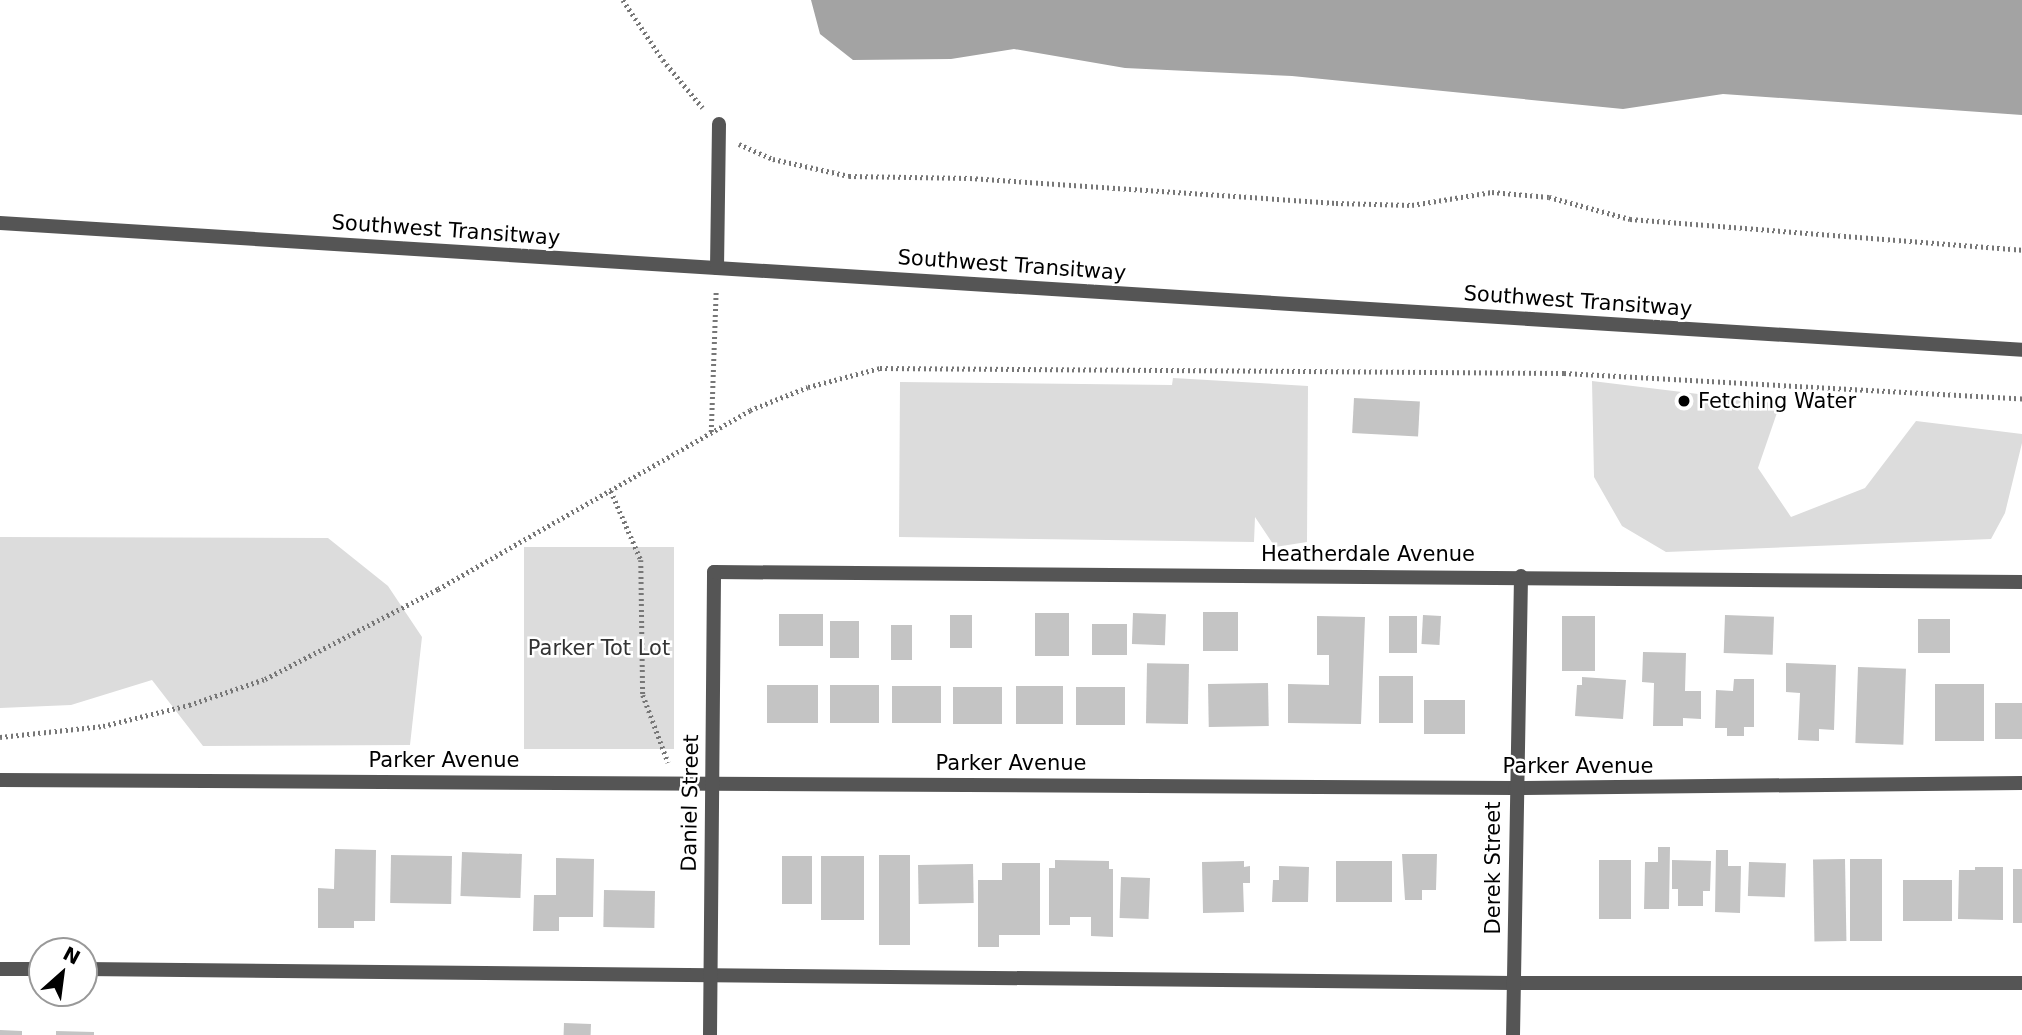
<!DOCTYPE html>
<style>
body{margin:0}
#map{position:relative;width:2022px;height:1035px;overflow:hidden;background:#fff;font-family:"DejaVu Sans",sans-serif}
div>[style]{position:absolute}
.green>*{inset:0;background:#dcdcdc;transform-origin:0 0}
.water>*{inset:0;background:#a3a3a3}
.building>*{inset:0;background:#c4c4c4;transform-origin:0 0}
.path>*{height:4.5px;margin-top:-2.25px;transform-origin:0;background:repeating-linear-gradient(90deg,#777 0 2px,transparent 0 5.5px)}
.service>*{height:14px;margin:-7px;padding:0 7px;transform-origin:7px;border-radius:7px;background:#555}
.minor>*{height:14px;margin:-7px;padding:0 7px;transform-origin:7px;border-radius:7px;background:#555}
.dots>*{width:19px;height:19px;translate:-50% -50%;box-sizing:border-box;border:4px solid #fff;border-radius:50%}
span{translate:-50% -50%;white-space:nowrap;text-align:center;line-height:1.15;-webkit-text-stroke:5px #fff;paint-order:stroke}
.street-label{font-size:21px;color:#000}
.poi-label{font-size:21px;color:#000}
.left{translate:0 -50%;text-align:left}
.park-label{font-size:21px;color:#333}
.north{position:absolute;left:28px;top:937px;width:70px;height:70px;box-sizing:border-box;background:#fff;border:2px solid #999;border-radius:50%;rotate:28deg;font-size:19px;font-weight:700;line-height:28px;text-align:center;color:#000}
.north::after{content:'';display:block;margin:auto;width:24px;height:32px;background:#000;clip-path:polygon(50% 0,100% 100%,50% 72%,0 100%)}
</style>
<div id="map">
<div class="green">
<i style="clip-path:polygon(1173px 378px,1308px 386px,1307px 542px,1275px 547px,1255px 517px,1254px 542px,899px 537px,900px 382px,1172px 385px)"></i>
<i style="clip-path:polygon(1592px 381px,1780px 404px,1758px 468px,1791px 517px,1865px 488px,1916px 421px,2022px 434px,2022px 443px,2005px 513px,1991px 539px,1666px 552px,1622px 526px,1594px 477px)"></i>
<i style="clip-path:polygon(0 537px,328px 538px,388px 586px,422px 637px,410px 745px,203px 746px,152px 680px,71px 705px,0 708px)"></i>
<i style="left:524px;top:547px;width:150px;height:202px"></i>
</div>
<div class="water">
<i style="clip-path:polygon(811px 0,2022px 0,2022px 115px,1723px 94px,1623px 109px,1292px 76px,1125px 68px,1014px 49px,951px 59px,853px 60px,820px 34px)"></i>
</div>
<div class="building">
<i style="left:1354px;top:398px;width:66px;height:35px;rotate:3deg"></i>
<i style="left:1203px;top:612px;width:35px;height:39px"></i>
<i style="left:1035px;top:613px;width:34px;height:43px"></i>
<i style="left:1133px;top:613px;width:33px;height:31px;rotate:2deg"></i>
<i style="left:779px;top:614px;width:44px;height:32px"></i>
<i style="left:950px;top:615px;width:22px;height:33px"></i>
<i style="left:1423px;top:615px;width:18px;height:29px;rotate:3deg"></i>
<i style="left:1725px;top:615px;width:49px;height:38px;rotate:2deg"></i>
<i style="clip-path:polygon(1317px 616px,1365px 617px,1361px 724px,1288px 723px,1288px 684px,1329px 685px,1329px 655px,1317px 655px)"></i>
<i style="left:1389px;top:616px;width:28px;height:37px"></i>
<i style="left:1562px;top:616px;width:33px;height:55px"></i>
<i style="left:1918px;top:619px;width:32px;height:34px"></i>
<i style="left:830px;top:621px;width:29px;height:37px"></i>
<i style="left:1127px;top:624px;width:31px;height:35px;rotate:90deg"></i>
<i style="left:891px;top:625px;width:21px;height:35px"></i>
<i style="clip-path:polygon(1643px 652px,1686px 653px,1685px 691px,1701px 691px,1701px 719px,1683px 718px,1683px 726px,1653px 726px,1654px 683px,1642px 682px)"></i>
<i style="clip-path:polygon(1786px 663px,1836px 665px,1834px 730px,1819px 729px,1819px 741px,1798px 740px,1800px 693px,1786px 692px)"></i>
<i style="left:1189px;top:664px;width:60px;height:42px;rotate:91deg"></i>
<i style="left:1858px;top:667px;width:48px;height:76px;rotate:2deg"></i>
<i style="left:1379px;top:676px;width:34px;height:47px"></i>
<i style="clip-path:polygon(1582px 677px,1626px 680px,1623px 719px,1575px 716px,1577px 685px,1582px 685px)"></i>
<i style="clip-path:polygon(1734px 679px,1754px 679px,1754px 727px,1744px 727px,1744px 736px,1727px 736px,1727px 728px,1715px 728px,1716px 690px,1733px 691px)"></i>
<i style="left:1268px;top:683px;width:43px;height:60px;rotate:89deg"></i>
<i style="left:1935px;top:684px;width:49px;height:57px"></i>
<i style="left:818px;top:685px;width:38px;height:51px;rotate:90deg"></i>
<i style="left:830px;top:685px;width:49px;height:38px"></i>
<i style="left:892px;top:686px;width:49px;height:37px"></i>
<i style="left:1016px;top:686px;width:47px;height:38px"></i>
<i style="left:953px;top:687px;width:49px;height:37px"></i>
<i style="left:1076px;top:687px;width:49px;height:38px"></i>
<i style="left:1424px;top:700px;width:41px;height:34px"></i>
<i style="left:1995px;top:703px;width:27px;height:36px"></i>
<i style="clip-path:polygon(1658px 847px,1670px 847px,1669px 909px,1644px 909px,1645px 862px,1658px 862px)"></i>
<i style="clip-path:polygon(335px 849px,376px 850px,375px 921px,354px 921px,354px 928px,318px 928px,318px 888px,334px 889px)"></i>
<i style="clip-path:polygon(1716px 850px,1728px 850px,1728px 866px,1741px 866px,1740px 913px,1715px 912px)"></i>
<i style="left:462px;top:852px;width:60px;height:44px;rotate:2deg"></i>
<i style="clip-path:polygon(1402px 854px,1437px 854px,1436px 890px,1422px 890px,1422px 900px,1405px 900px)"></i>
<i style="left:391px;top:855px;width:61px;height:48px;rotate:1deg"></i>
<i style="left:879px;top:855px;width:31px;height:90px"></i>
<i style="left:812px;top:856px;width:48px;height:30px;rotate:90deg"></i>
<i style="left:821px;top:856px;width:43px;height:64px"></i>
<i style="clip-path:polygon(556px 858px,594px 859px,593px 917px,559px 917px,559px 931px,533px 931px,534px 895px,556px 895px)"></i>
<i style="left:1845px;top:859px;width:82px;height:32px;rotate:89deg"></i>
<i style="left:1850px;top:859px;width:32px;height:82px"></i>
<i style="clip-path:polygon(1055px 860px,1109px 861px,1109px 869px,1113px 869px,1113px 937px,1091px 936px,1091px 917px,1070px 917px,1070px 925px,1049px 925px,1049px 868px,1055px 868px)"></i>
<i style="left:1599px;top:860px;width:32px;height:59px"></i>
<i style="clip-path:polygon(1672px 860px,1711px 861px,1710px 891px,1703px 891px,1703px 906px,1678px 906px,1678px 889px,1672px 889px)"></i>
<i style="clip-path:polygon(1244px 861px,1244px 867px,1250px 866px,1250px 883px,1243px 883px,1244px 912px,1203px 913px,1202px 862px)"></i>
<i style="left:1336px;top:861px;width:56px;height:41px"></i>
<i style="left:1749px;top:862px;width:37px;height:34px;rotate:2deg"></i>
<i style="clip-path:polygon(1002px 863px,1040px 863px,1040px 935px,999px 935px,999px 947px,978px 947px,978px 880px,1002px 880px)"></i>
<i style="left:973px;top:864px;width:39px;height:55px;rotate:89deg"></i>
<i style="clip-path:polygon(1279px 866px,1309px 867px,1308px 902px,1272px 902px,1273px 880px,1279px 880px)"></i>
<i style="clip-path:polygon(1975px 867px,2003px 867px,2003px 920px,1958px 919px,1959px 870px,1975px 870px)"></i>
<i style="left:2013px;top:869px;width:9px;height:54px"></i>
<i style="left:1121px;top:877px;width:29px;height:41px;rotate:2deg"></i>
<i style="left:1952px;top:880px;width:41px;height:49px;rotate:90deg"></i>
<i style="left:604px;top:890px;width:51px;height:37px;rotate:1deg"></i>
<i style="left:564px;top:1023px;width:27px;height:12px;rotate:2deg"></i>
<i style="clip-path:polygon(0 1030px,22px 1031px,22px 1035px,0 1035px)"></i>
<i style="clip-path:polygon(56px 1031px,94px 1032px,94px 1035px,56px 1035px)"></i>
</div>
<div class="path">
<i style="left:623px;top:0;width:72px;rotate:56.3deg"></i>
<i style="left:663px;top:60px;width:62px;rotate:50.2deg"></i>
<i style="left:739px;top:144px;width:37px;rotate:24deg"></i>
<i style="left:773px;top:159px;width:78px;rotate:12.6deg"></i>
<i style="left:849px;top:176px;width:121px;rotate:0.9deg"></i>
<i style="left:970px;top:178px;width:367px;rotate:3.9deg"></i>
<i style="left:1336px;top:203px;width:76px;rotate:1.5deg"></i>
<i style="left:1412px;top:205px;width:81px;rotate:-9.2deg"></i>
<i style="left:1492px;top:192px;width:57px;rotate:5deg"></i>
<i style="left:1549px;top:197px;width:84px;rotate:15.2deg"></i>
<i style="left:1630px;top:219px;width:393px;rotate:4.5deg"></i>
<i style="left:711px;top:432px;width:142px;rotate:-88deg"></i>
<i style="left:611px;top:491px;width:75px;rotate:66.5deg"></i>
<i style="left:641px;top:560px;width:135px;rotate:89.2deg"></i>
<i style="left:643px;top:695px;width:72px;rotate:69.5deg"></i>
<i style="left:0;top:737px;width:104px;rotate:-6.1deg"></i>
<i style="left:103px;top:726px;width:89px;rotate:-13.7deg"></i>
<i style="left:189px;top:705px;width:80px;rotate:-18.9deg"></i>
<i style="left:265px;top:679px;width:195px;rotate:-27.5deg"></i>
<i style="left:438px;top:589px;width:360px;rotate:-29.8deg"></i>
<i style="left:750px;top:410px;width:62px;rotate:-21.6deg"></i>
<i style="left:808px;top:387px;width:74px;rotate:-14.8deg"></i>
<i style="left:880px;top:368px;width:684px;rotate:0.42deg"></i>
<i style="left:1564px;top:373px;width:459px;rotate:3.2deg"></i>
</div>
<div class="service">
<i style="left:0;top:223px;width:2026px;rotate:3.59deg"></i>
<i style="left:717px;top:268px;width:144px;rotate:-89.2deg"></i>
<i style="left:0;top:969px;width:42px"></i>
<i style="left:84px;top:969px;width:1429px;rotate:0.56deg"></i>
<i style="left:1513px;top:983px;width:509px"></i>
</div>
<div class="minor">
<i style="left:0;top:780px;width:1515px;rotate:0.3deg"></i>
<i style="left:1515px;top:788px;width:507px;rotate:-0.57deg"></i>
<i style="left:710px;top:1035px;width:463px;rotate:-89.5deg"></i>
<i style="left:714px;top:572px;width:1308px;rotate:0.44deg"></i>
<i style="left:1513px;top:1035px;width:459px;rotate:-89deg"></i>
</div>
<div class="dots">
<i style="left:1684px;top:401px;background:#000"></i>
</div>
<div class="street-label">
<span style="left:446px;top:230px;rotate:4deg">Southwest Transitway</span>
<span style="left:1012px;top:265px;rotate:4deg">Southwest Transitway</span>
<span style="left:1578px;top:301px;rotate:4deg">Southwest Transitway</span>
<span style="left:1368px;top:554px">Heatherdale Avenue</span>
<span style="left:444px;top:760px">Parker Avenue</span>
<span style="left:1011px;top:763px">Parker Avenue</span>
<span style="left:1578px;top:766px">Parker Avenue</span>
<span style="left:690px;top:803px;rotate:-89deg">Daniel Street</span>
<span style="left:1493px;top:868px;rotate:-90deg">Derek Street</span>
</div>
<div class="poi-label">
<span class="left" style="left:1698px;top:401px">Fetching Water</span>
</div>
<div class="park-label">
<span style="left:599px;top:648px">Parker Tot Lot</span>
</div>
<div class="north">N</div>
</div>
